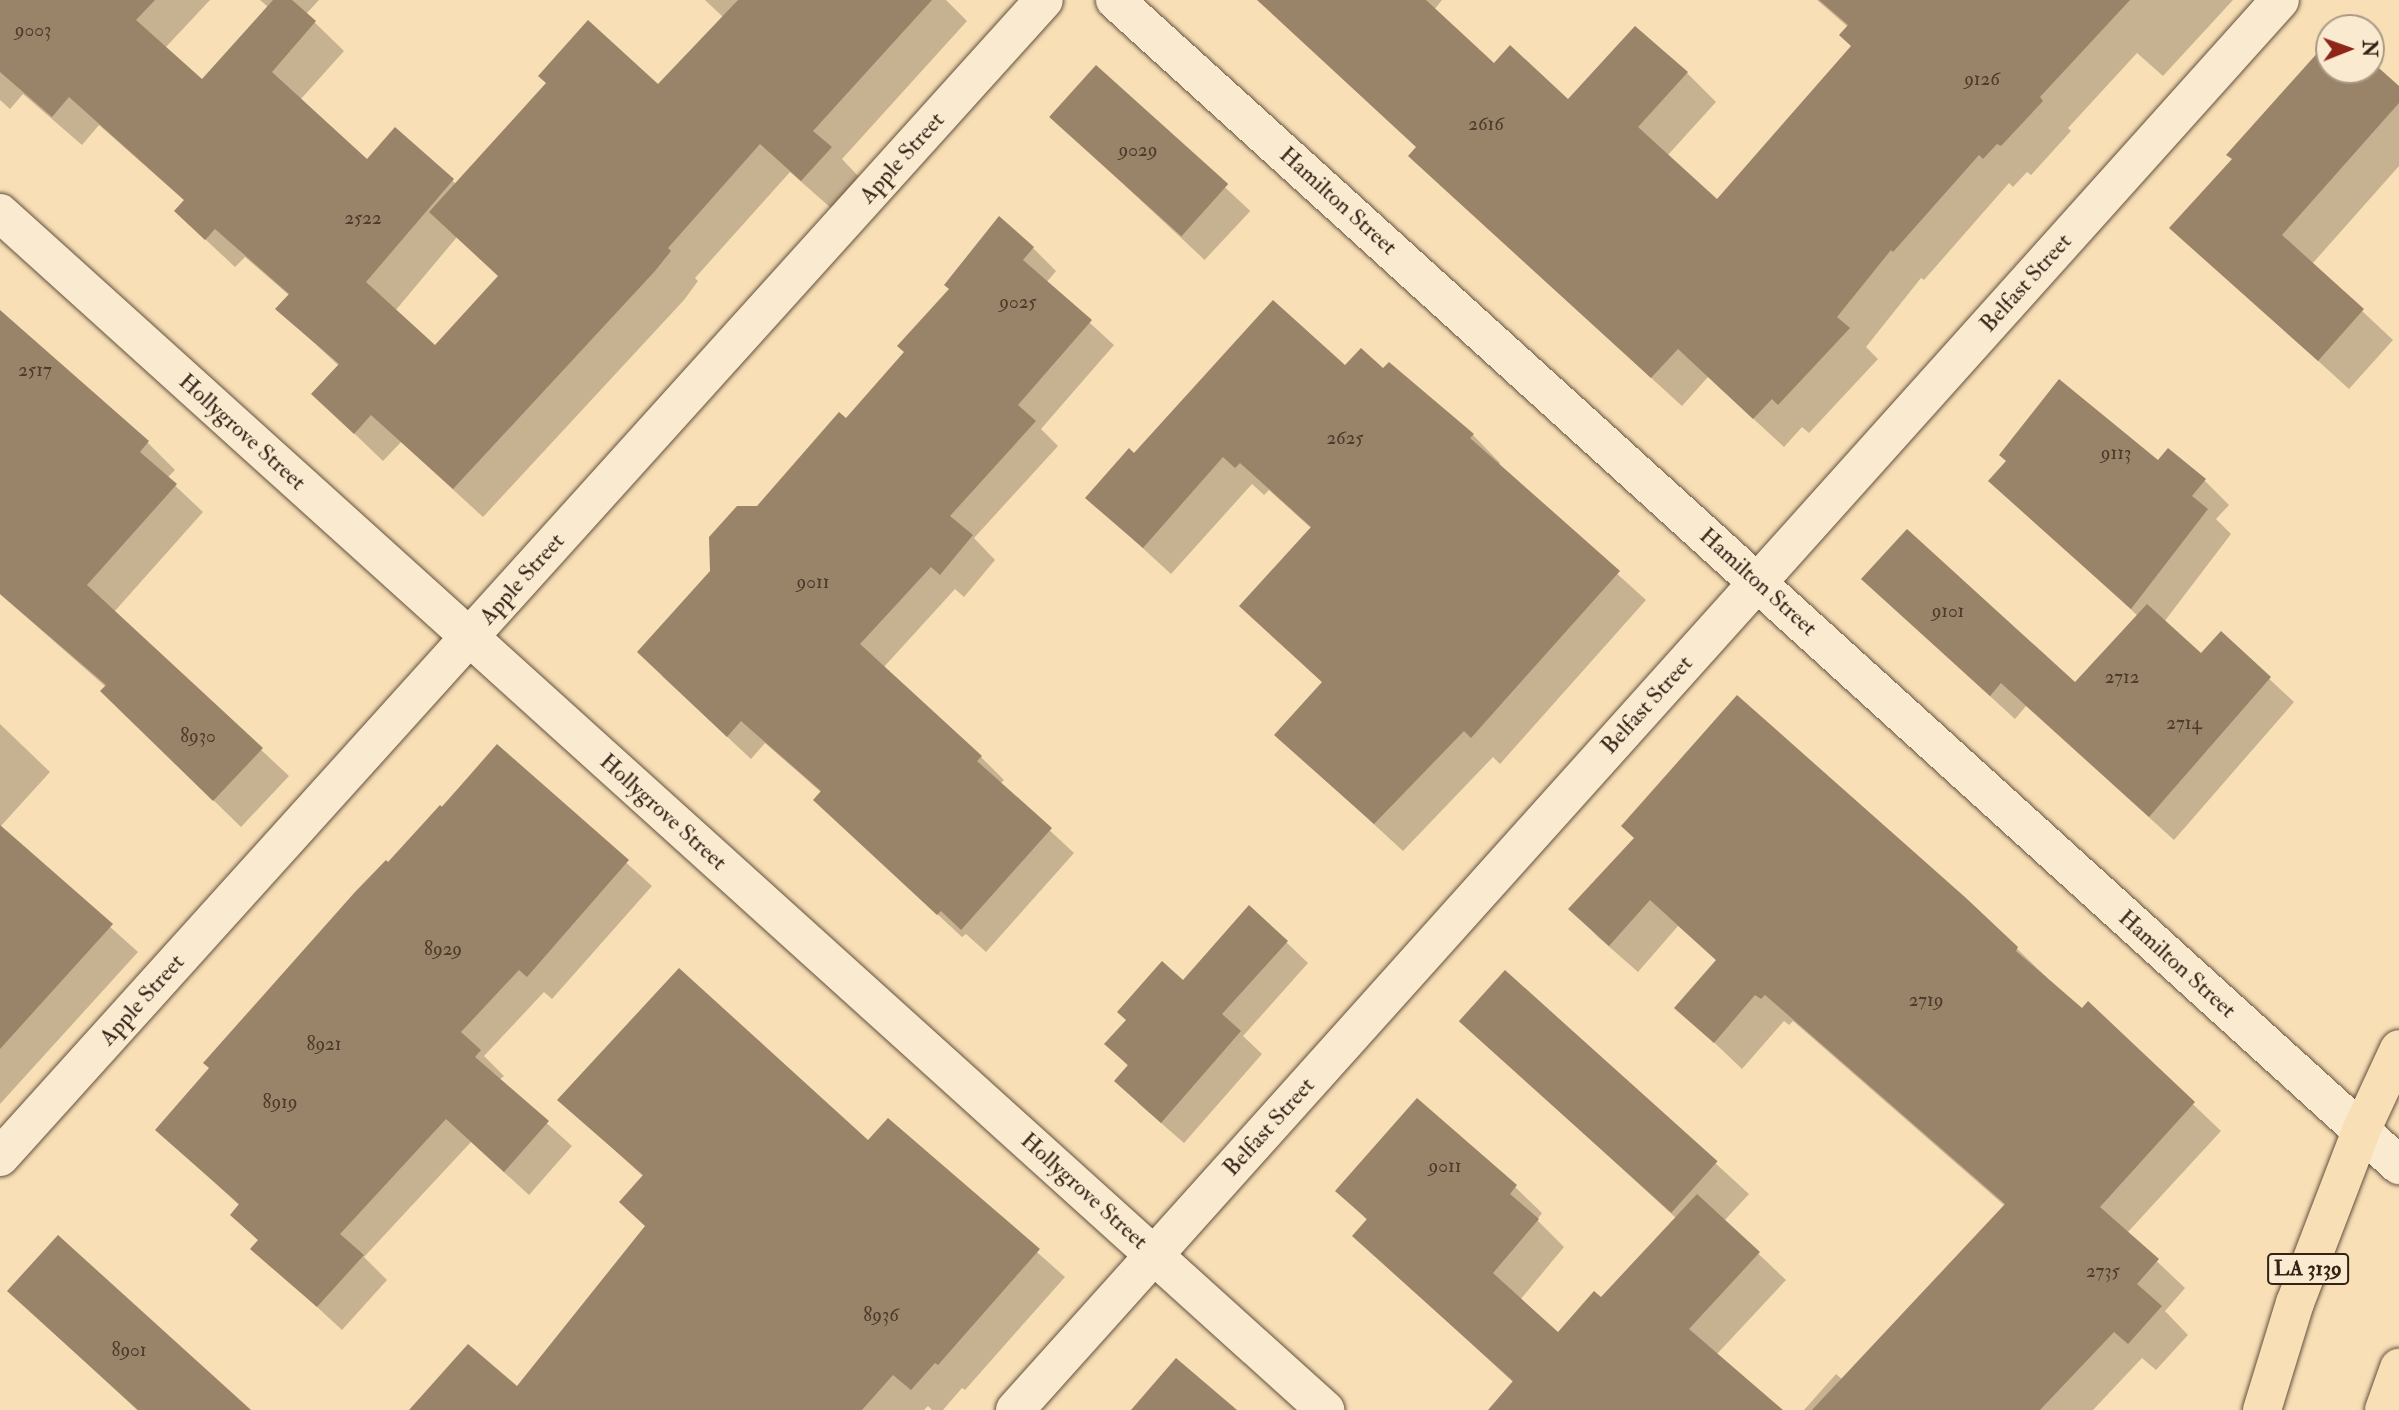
<!DOCTYPE html>
<style>
body{margin:0}
#map{position:relative;width:2399px;height:1410px;overflow:hidden;background:#f8dfb6;font-family:"IM FELL Double Pica",serif}
div>[style]{position:absolute}
.shadow>*{inset:0;background:#0003;transform-origin:0 0}
.building>*{inset:0;background:#998469;transform-origin:0 0}
.roads{filter:drop-shadow(0 0 2px #64513e) drop-shadow(0 0 2px #64513e)}
.minor>*{height:38px;margin:-19px;padding:0 19px;transform-origin:19px;border-radius:19px;background:#faead0}
.primary>*{height:38px;margin:-19px;padding:0 19px;transform-origin:19px;border-radius:19px;background:#f8dfb6}
.motorway>*{height:38px;margin:-19px;padding:0 19px;transform-origin:19px;border-radius:19px;background:#f8dfb6}
span{translate:-50% -50%;white-space:nowrap;text-align:center;line-height:1.15;-webkit-text-stroke:6px #faead0;paint-order:stroke}
.number-label{font-size:19px;color:#4c3a2b}
.number-label span{-webkit-text-stroke-width:0}
.shield-label span{padding:2px 5px;background:#faead0;border:2px solid;border-radius:5px;-webkit-text-stroke-width:0}
.shield-label{font-size:21px;color:#332216;font-weight:700}
.street-label{font-size:23px;color:#332216}
.north{position:absolute;left:2315px;top:14px;width:70px;height:70px;box-sizing:border-box;background:#faead0;border:2px solid #aa9a86;border-radius:50%;rotate:89deg;font-size:19px;font-weight:700;line-height:28px;text-align:center;color:#332216}
.north::after{content:'';display:block;margin:auto;width:24px;height:32px;background:#8f2418;clip-path:polygon(50% 0,100% 100%,50% 72%,0 100%)}
</style>
<div id="map">
<div class="shadow">
<i style="clip-path:polygon(evenodd,0 0,210px 0,165px 48px,202px 82px,268px 7px,260px 0,319px 0,306px 14px,344px 51px,300px 100px,367px 162px,395px 129px,456px 184px,658px 86px,724px 18px,705px 0,946px 0,967px 21px,842px 159px,859px 177px,831px 208px,790px 172px,695px 278px,698px 281px,684px 300px,483px 517px,401px 442px,383px 461px,313px 394px,339px 366px,278px 309px,290px 296px,245px 257px,235px 267px,205px 239px,185px 201px,99px 125px,82px 145px,23px 94px,10px 109px,0 100px,0 0,457px 237px,500px 277px,435px 348px,395px 311px,457px 237px)"></i>
<i style="clip-path:polygon(1259px 0,1442px 0,1434px 10px,1494px 65px,1568px 101px,1687px 73px,1716px 102px,1667px 156px,1717px 202px,1853px 46px,1848px 27px,1817px 0,2233px 0,2163px 76px,2137px 53px,2068px 128px,2071px 131px,2031px 175px,2027px 172px,2013px 187px,2009px 183px,1924px 280px,1921px 278px,1866px 347px,1878px 359px,1809px 433px,1802px 427px,1784px 447px,1708px 377px,1682px 406px,1440px 185px,1418px 148px)"></i>
<i style="clip-path:polygon(2329px 42px,2329px 70px,2371px 70px,2371px 63px,2399px 89px,2399px 166px,2312px 264px,2393px 340px,2349px 389px,2172px 228px,2234px 160px)"></i>
<i style="left:1096px;top:67px;width:211px;height:67px;rotate:43deg"></i>
<i style="clip-path:polygon(1033px 248px,1056px 271px,1046px 283px,1114px 345px,1041px 429px,1058px 446px,974px 538px,995px 560px,964px 597px,955px 589px,883px 668px,981px 757px,1004px 780px,1000px 784px,1074px 853px,986px 952px,966px 934px,962px 937px,839px 823px,822px 793px,765px 743px,751px 759px,662px 676px,711px 572px,758px 508px,846px 420px)"></i>
<i style="clip-path:polygon(0 311px,148px 443px,175px 470px,167px 478px,203px 512px,114px 612px,289px 776px,241px 827px,129px 718px,106px 687px,0 594px)"></i>
<i style="clip-path:polygon(1345px 368px,1383px 371px,1473px 435px,1500px 463px,1498px 466px,1646px 600px,1500px 764px,1493px 757px,1403px 851px,1276px 734px,1323px 683px,1241px 606px,1312px 529px,1269px 490px,1264px 495px,1252px 484px,1171px 574px,1088px 498px,1135px 456px)"></i>
<i style="clip-path:polygon(2159px 462px,2205px 481px,2229px 505px,2216px 519px,2231px 534px,2164px 622px,2201px 656px,2221px 634px,2294px 702px,2174px 840px,2026px 706px,2015px 719px,1888px 603px,2075px 684px,2138px 616px,1990px 481px)"></i>
<i style="clip-path:polygon(0 724px,50px 772px,0 827px)"></i>
<i style="clip-path:polygon(497px 746px,652px 886px,552px 999px,544px 992px,484px 1056px,504px 1076px,499px 1080px,572px 1146px,529px 1195px,471px 1142px,364px 1257px,387px 1280px,342px 1330px,253px 1248px,259px 1241px,232px 1215px,240px 1206px,158px 1130px,388px 865px)"></i>
<i style="clip-path:polygon(0 828px,138px 952px,0 1104px)"></i>
<i style="clip-path:polygon(1636px 838px,1965px 899px,2082px 1011px,2088px 1004px,2221px 1131px,2127px 1233px,2185px 1288px,2165px 1311px,2188px 1335px,2156px 1370px,2142px 1358px,2093px 1410px,1804px 1410px,1836px 1374px,1843px 1380px,2005px 1206px,1793px 1021px,1789px 1025px,1784px 1021px,1742px 1069px,1677px 1007px,1717px 961px,1678px 926px,1638px 972px,1598px 937px,1571px 909px)"></i>
<i style="clip-path:polygon(1286px 942px,1308px 963px,1243px 1036px,1262px 1054px,1184px 1143px,1138px 1103px,1129px 1067px,1107px 1044px,1183px 982px)"></i>
<i style="clip-path:polygon(1506px 972px,1749px 1194px,1724px 1221px,1786px 1280px,1716px 1355px,1774px 1410px,1490px 1410px,1514px 1383px,1354px 1236px,1368px 1221px,1338px 1191px,1515px 1187px,1542px 1213px,1537px 1220px,1564px 1247px,1520px 1300px,1558px 1334px,1601px 1300px,1677px 1219px,1461px 1021px)"></i>
<i style="clip-path:polygon(560px 1100px,868px 1143px,888px 1120px,1065px 1277px,965px 1390px,962px 1388px,943px 1410px,932px 1410px,928px 1406px,924px 1410px,412px 1410px,517px 1389px,647px 1227px,644px 1177px)"></i>
<i style="clip-path:polygon(9px 1291px,249px 1410px,137px 1410px)"></i>
</div>
<div class="building">
<i style="clip-path:polygon(0 0,155px 0,136px 20px,202px 79px,273px 0,292px 0,316px 21px,272px 72px,367px 159px,395px 127px,454px 179px,366px 282px,435px 345px,498px 276px,429px 212px,546px 83px,538px 76px,588px 20px,658px 84px,738px 0,932px 0,813px 131px,832px 147px,801px 181px,760px 144px,668px 248px,671px 251px,655px 271px,453px 489px,371px 415px,354px 434px,311px 394px,339px 364px,275px 309px,289px 294px,215px 229px,205px 240px,174px 211px,184px 200px,69px 97px,52px 117px,0 72px)"></i>
<i style="clip-path:polygon(1257px 0,1426px 0,1494px 63px,1510px 45px,1568px 99px,1635px 26px,1688px 72px,1638px 127px,1717px 199px,1851px 46px,1839px 35px,1848px 25px,1819px 0,2130px 0,2040px 97px,2043px 101px,2001px 146px,1997px 144px,1983px 159px,1979px 155px,1893px 252px,1891px 250px,1837px 317px,1850px 328px,1778px 405px,1772px 399px,1753px 419px,1678px 349px,1651px 378px,1408px 156px,1416px 147px)"></i>
<i style="clip-path:polygon(2329px 40px,2329px 70px,2371px 70px,2371px 61px,2399px 86px,2399px 103px,2282px 235px,2364px 309px,2318px 361px,2169px 228px,2232px 159px,2226px 155px)"></i>
<i style="left:1096px;top:65px;width:178px;height:70px;rotate:42deg"></i>
<i style="clip-path:polygon(999px 216px,1034px 247px,1023px 260px,1092px 320px,1018px 405px,1036px 421px,950px 516px,973px 535px,940px 575px,931px 567px,860px 644px,982px 756px,977px 761px,1052px 828px,961px 930px,941px 911px,937px 915px,813px 800px,821px 791px,741px 721px,727px 737px,637px 652px,710px 571px,709px 537px,737px 506px,757px 506px,839px 412px,846px 418px,904px 352px,897px 346px,949px 289px,944px 285px)"></i>
<i style="clip-path:polygon(1273px 300px,1345px 365px,1361px 348px,1383px 368px,1389px 362px,1474px 434px,1470px 438px,1620px 571px,1471px 738px,1464px 731px,1374px 824px,1274px 735px,1322px 682px,1239px 606px,1311px 527px,1240px 463px,1235px 468px,1223px 457px,1143px 548px,1085px 498px,1129px 448px,1134px 453px)"></i>
<i style="clip-path:polygon(0 310px,149px 441px,140px 452px,177px 484px,87px 585px,263px 748px,213px 801px,100px 691px,106px 685px,0 594px)"></i>
<i style="clip-path:polygon(2059px 379px,2158px 460px,2168px 448px,2206px 479px,2192px 496px,2208px 509px,2131px 609px,1988px 481px,2006px 461px,1999px 455px)"></i>
<i style="clip-path:polygon(1907px 529px,2075px 682px,2147px 604px,2201px 653px,2221px 631px,2271px 677px,2149px 817px,2001px 683px,1990px 696px,1861px 579px)"></i>
<i style="clip-path:polygon(1737px 695px,1966px 898px,2018px 947px,2016px 951px,2082px 1008px,2088px 1001px,2195px 1102px,2100px 1207px,2159px 1259px,2137px 1284px,2162px 1306px,2128px 1344px,2114px 1332px,2040px 1410px,1812px 1410px,2005px 1204px,1765px 995px,1761px 999px,1755px 995px,1714px 1043px,1674px 1008px,1716px 960px,1650px 900px,1609px 946px,1568px 909px,1634px 838px,1621px 826px)"></i>
<i style="clip-path:polygon(497px 744px,629px 860px,527px 977px,519px 970px,461px 1032px,481px 1050px,475px 1057px,549px 1121px,504px 1172px,446px 1119px,340px 1234px,364px 1255px,317px 1307px,250px 1249px,258px 1240px,230px 1215px,239px 1204px,155px 1130px,209px 1068px,203px 1063px,355px 892px,386px 860px,388px 862px,440px 805px,442px 807px)"></i>
<i style="clip-path:polygon(0 825px,113px 924px,0 1049px)"></i>
<i style="clip-path:polygon(1249px 905px,1288px 941px,1222px 1014px,1241px 1031px,1161px 1123px,1114px 1081px,1128px 1065px,1104px 1044px,1126px 1020px,1117px 1012px,1162px 961px,1183px 980px)"></i>
<i style="clip-path:polygon(679px 968px,868px 1140px,888px 1118px,1040px 1249px,938px 1365px,935px 1363px,911px 1390px,893px 1375px,862px 1410px,409px 1410px,468px 1344px,517px 1386px,645px 1226px,619px 1202px,643px 1175px,557px 1100px)"></i>
<i style="left:1505px;top:970px;width:286px;height:69px;rotate:42deg"></i>
<i style="clip-path:polygon(1417px 1098px,1517px 1185px,1510px 1194px,1539px 1219px,1493px 1273px,1558px 1332px,1594px 1291px,1601px 1297px,1697px 1194px,1760px 1252px,1689px 1329px,1783px 1410px,1488px 1410px,1513px 1381px,1352px 1236px,1367px 1219px,1335px 1191px)"></i>
<i style="clip-path:polygon(58px 1235px,251px 1410px,138px 1410px,7px 1291px)"></i>
<i style="clip-path:polygon(1176px 1358px,1237px 1410px,1131px 1410px)"></i>
</div>
<div class="roads">
<div class="minor">
<i style="left:1115px;top:0;width:1734px;rotate:42.22deg"></i>
<i style="left:0;top:213px;width:1786px;rotate:42.09deg"></i>
<i style="left:0;top:1157px;width:1558px;rotate:-47.94deg"></i>
<i style="left:1015px;top:1410px;width:1894px;rotate:-48.1deg"></i>
</div>
<div class="primary">
<i style="left:2262px;top:1410px;width:112px;rotate:-72.9deg"></i>
<i style="left:2295px;top:1303px;width:184px;rotate:-69deg"></i>
<i style="left:2384px;top:1410px;width:45px;rotate:-70.3deg"></i>
</div>
<div class="motorway">
<i style="left:2361px;top:1131px;width:90px;rotate:-65.1deg"></i>
</div>
</div>
<div class="number-label">
<span style="left:33px;top:31px">9003</span>
<span style="left:1982px;top:80px">9126</span>
<span style="left:1486px;top:125px">2616</span>
<span style="left:1138px;top:151px">9029</span>
<span style="left:363px;top:219px">2522</span>
<span style="left:1018px;top:303px">9025</span>
<span style="left:35px;top:371px">2517</span>
<span style="left:1345px;top:439px">2625</span>
<span style="left:2116px;top:454px">9113</span>
<span style="left:813px;top:583px">9011</span>
<span style="left:1948px;top:612px">9101</span>
<span style="left:2122px;top:678px">2712</span>
<span style="left:2184px;top:724px">2714</span>
<span style="left:198px;top:737px">8930</span>
<span style="left:443px;top:950px">8929</span>
<span style="left:1926px;top:1001px">2719</span>
<span style="left:324px;top:1045px">8921</span>
<span style="left:280px;top:1103px">8919</span>
<span style="left:1445px;top:1167px">9011</span>
<span style="left:2103px;top:1272px">2735</span>
<span style="left:881px;top:1316px">8936</span>
<span style="left:129px;top:1351px">8901</span>
</div>
<div class="shield-label">
<span style="left:2308px;top:1269px">LA 3139</span>
</div>
<div class="street-label">
<span style="left:902px;top:158px;rotate:-48deg">Apple Street</span>
<span style="left:1338px;top:201px;rotate:42deg">Hamilton Street</span>
<span style="left:2026px;top:283px;rotate:-48deg">Belfast Street</span>
<span style="left:242px;top:432px;rotate:42deg">Hollygrove Street</span>
<span style="left:522px;top:579px;rotate:-48deg">Apple Street</span>
<span style="left:1758px;top:582px;rotate:42deg">Hamilton Street</span>
<span style="left:1647px;top:705px;rotate:-48deg">Belfast Street</span>
<span style="left:663px;top:812px;rotate:42deg">Hollygrove Street</span>
<span style="left:2177px;top:964px;rotate:42deg">Hamilton Street</span>
<span style="left:142px;top:1000px;rotate:-48deg">Apple Street</span>
<span style="left:1269px;top:1127px;rotate:-48deg">Belfast Street</span>
<span style="left:1084px;top:1191px;rotate:42deg">Hollygrove Street</span>
</div>
<div class="north">N</div>
</div>
